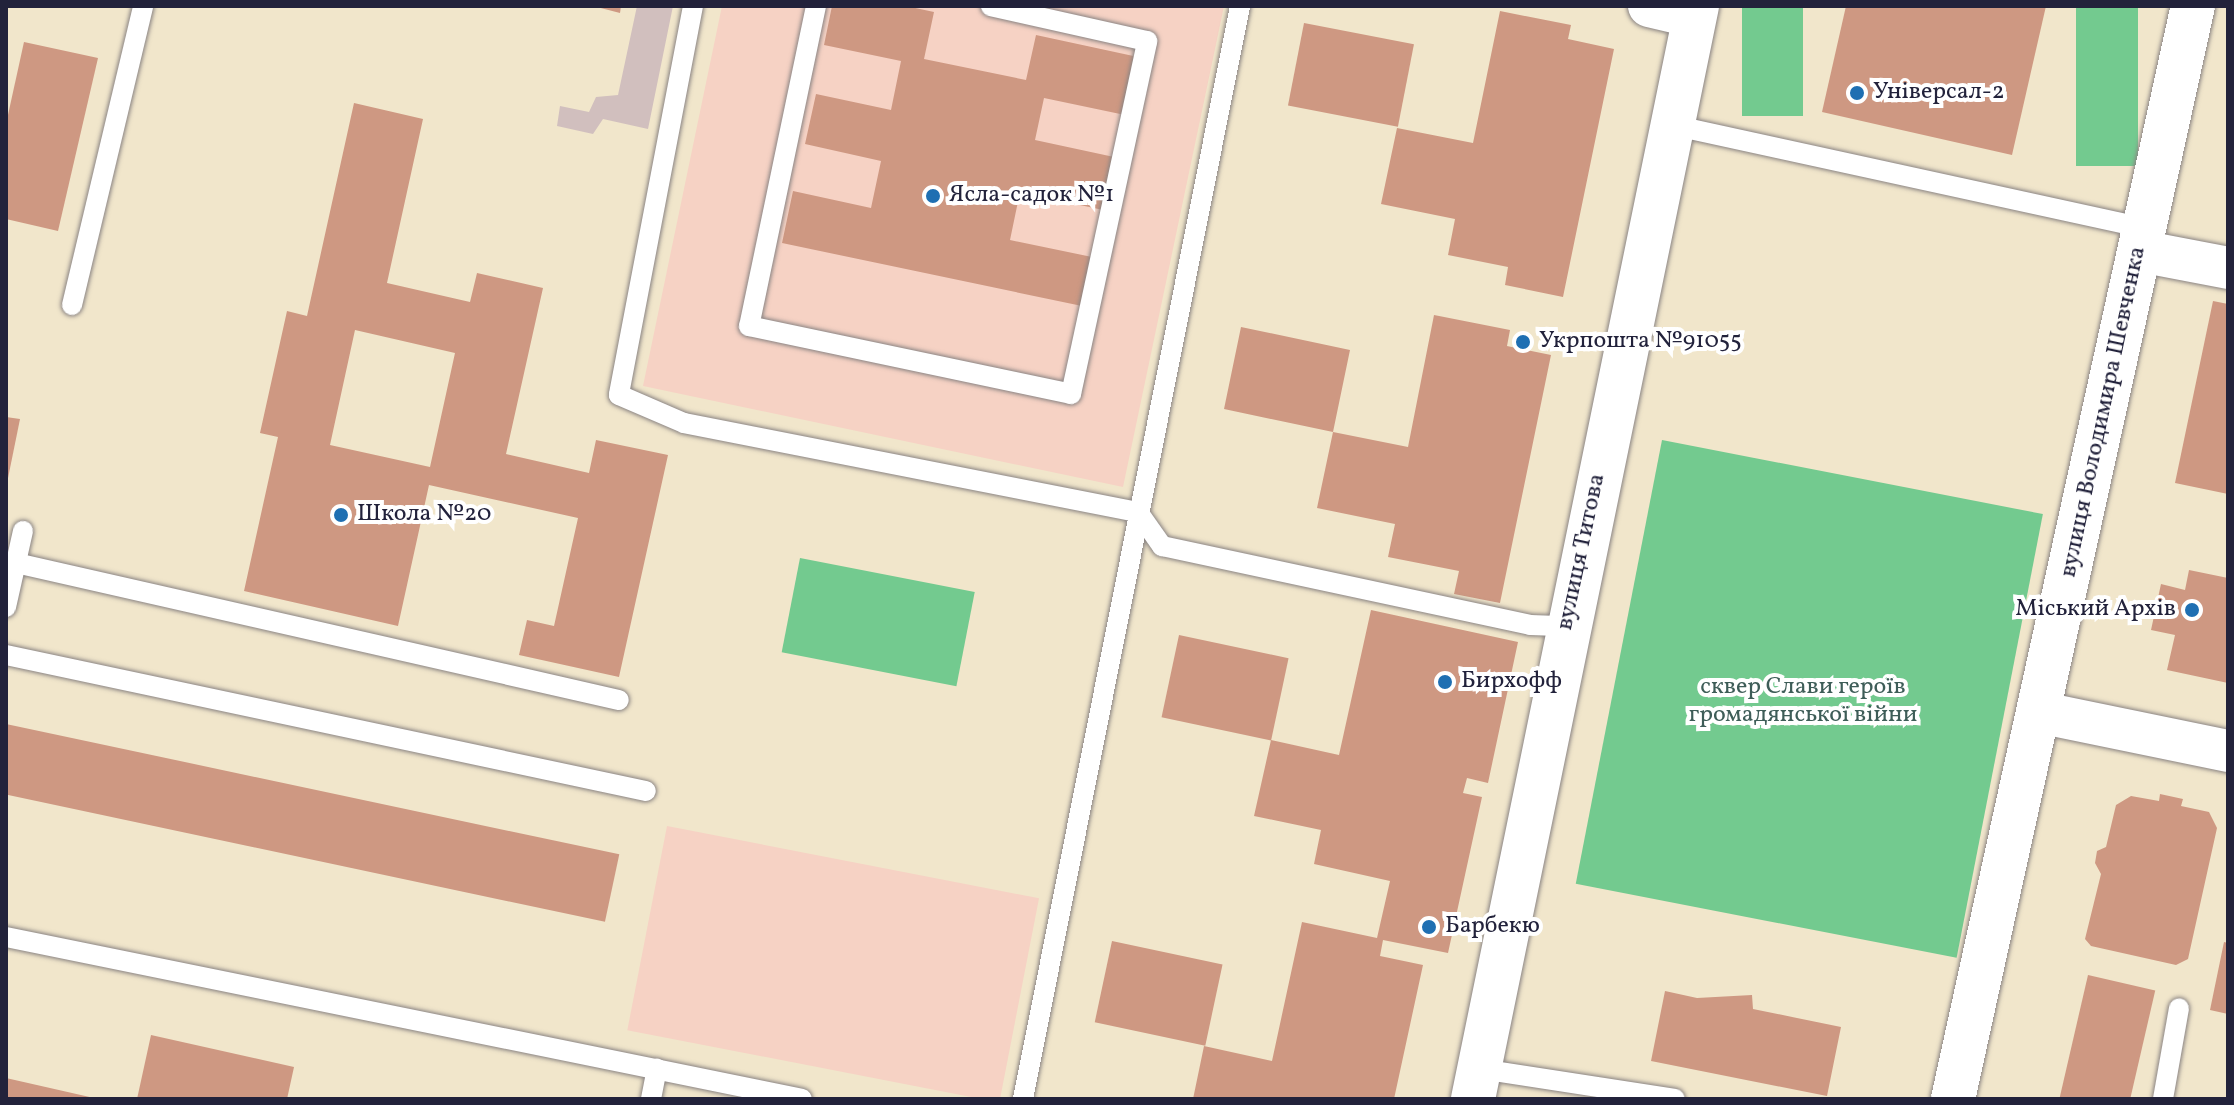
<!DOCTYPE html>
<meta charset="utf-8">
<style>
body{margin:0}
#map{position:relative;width:2234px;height:1105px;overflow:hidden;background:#f1e6cb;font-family:Vollkorn,serif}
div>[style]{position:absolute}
.built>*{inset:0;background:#f6d2c4;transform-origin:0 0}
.industrial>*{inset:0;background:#d1bfbe}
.green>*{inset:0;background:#73ca8f;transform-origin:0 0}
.building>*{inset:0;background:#ce9882;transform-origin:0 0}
.roads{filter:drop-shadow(0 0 2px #8a8483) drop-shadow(0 0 2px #8a8483)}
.service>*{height:20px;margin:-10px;padding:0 10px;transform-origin:10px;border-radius:10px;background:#fff}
.minor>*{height:42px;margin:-21px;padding:0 21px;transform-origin:21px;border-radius:21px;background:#fff}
.tertiary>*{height:44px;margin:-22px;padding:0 22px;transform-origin:22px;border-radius:22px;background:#fff}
.dots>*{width:22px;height:22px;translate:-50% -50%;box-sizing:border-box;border:4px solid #fff;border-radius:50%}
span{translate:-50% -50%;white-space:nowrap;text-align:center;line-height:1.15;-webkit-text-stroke:8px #fff;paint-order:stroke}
.poi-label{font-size:24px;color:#22223b}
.left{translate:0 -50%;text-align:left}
.right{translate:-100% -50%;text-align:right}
.street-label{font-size:24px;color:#22223b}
.park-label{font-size:24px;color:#3e5d58}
.frame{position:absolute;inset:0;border:8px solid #22223b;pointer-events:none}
</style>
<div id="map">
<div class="built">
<i style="clip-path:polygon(722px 6px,1224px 6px,1123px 487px,643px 386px)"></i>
<i style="left:667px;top:826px;width:379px;height:208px;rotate:11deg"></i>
</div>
<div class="industrial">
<i style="clip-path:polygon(637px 6px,673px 6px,648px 129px,603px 119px,593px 134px,557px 126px,560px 106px,589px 112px,596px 97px,618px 95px)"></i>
</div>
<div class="green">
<i style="left:1742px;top:6px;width:61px;height:110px"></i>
<i style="left:2076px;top:6px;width:62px;height:160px"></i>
<i style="left:1662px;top:440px;width:388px;height:452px;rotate:11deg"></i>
<i style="left:800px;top:558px;width:178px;height:96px;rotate:11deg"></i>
</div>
<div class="building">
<i style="clip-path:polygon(593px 6px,621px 6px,620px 13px)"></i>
<i style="clip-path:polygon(832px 6px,906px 6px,934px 12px,924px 59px,1026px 80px,1036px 35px,1138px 57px,1125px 115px,1044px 98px,1035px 140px,1114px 157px,1103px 210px,1020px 192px,1010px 240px,1092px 257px,1082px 306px,782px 243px,793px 191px,871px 208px,881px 161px,805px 144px,816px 94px,891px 110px,901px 61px,824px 45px)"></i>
<i style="clip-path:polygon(1846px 6px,2046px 6px,2012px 155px,1822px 112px)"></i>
<i style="clip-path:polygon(1500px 11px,1571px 25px,1568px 39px,1614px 49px,1563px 297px,1505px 285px,1508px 267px,1448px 255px,1455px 219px,1381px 204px,1397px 128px,1473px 143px)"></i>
<i style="left:1304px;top:23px;width:112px;height:84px;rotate:11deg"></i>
<i style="clip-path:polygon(24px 42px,98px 58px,58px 231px,6px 219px,6px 124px)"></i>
<i style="clip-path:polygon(evenodd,354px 103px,423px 119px,387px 283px,470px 302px,477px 273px,543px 288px,506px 454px,589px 473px,596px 440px,668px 455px,619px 677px,519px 655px,527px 620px,554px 626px,578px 518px,429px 485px,398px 626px,244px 591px,278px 437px,260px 433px,287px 311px,307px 316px,354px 103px,355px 330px,455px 353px,430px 467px,330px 445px,355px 330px)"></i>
<i style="clip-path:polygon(2213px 301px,2228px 304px,2228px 494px,2175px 483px)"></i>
<i style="clip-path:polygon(1434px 315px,1510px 330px,1507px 346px,1551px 355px,1500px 603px,1454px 594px,1459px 571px,1388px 557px,1395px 524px,1317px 508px,1333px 432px,1224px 409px,1241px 327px,1350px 350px,1333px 432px,1408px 447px)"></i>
<i style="clip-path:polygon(6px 417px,20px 419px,7px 483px,6px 483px)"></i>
<i style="clip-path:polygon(2189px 570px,2228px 578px,2228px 683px,2167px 670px,2175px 635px,2151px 630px,2161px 584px,2185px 590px)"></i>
<i style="clip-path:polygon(1371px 610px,1518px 642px,1488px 783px,1467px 778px,1463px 793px,1482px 797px,1448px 953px,1383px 940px,1380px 956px,1423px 965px,1394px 1099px,1193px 1099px,1204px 1046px,1272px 1061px,1302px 922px,1377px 938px,1390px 881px,1314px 864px,1321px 830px,1254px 816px,1271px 740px,1339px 755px)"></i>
<i style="left:1179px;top:635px;width:112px;height:84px;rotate:12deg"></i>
<i style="left:6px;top:724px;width:627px;height:69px;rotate:12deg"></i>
<i style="clip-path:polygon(2160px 794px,2183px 799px,2181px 806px,2209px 812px,2217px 828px,2188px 959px,2176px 965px,2091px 946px,2085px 939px,2101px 874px,2095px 863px,2097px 851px,2106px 847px,2116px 805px,2131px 796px,2159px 801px)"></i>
<i style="left:1112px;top:941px;width:113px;height:83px;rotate:12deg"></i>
<i style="clip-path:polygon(2224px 942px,2228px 943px,2228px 1014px,2210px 1010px)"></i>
<i style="left:2088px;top:975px;width:69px;height:127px;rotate:13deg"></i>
<i style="clip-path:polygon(1665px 991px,1697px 998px,1752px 995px,1753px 1009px,1841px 1027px,1827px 1096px,1651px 1061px)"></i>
<i style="clip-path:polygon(151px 1035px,294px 1067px,287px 1099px,137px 1099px)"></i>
<i style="clip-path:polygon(6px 1078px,94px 1098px,94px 1099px,6px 1099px)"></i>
</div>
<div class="roads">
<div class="service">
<i style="left:693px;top:6px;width:396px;rotate:100.8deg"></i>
<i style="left:619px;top:395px;width:71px;rotate:23.3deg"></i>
<i style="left:684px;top:423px;width:463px;rotate:11.1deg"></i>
<i style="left:1138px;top:512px;width:42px;rotate:54.8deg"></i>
<i style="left:1162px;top:546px;width:376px;rotate:12.1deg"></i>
<i style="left:1530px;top:625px;width:36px;rotate:2deg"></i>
<i style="left:816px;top:6px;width:327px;rotate:101.8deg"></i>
<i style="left:749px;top:326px;width:329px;rotate:11.9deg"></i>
<i style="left:1071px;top:394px;width:361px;rotate:-77.8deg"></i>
<i style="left:1147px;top:41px;width:160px;rotate:-167.4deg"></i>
<i style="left:1672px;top:125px;width:484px;rotate:12.3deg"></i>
<i style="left:72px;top:305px;width:307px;rotate:-76.6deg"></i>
<i style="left:16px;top:563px;width:618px;rotate:12.8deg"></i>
<i style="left:6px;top:607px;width:78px;rotate:-77.4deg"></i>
<i style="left:6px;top:655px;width:654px;rotate:12deg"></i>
<i style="left:6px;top:937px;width:812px;rotate:11.5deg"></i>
<i style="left:1480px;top:1069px;width:197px;rotate:8.7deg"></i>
<i style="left:651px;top:1099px;width:31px;rotate:-79deg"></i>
<i style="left:1023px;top:1099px;width:1114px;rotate:-78.77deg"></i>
<i style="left:2163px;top:1099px;width:92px;rotate:-80deg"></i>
</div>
<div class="minor">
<i style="left:1649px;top:6px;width:47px;rotate:13.4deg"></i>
<i style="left:2140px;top:251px;width:90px;rotate:10.9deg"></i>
<i style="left:2038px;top:712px;width:194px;rotate:11.6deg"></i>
</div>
<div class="tertiary">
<i style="left:1473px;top:1099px;width:1116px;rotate:-78.42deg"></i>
<i style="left:1953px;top:1099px;width:1119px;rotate:-77.62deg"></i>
</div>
</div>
<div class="dots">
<i style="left:1857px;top:93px;background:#1f6fb2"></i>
<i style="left:933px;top:196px;background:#1f6fb2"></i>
<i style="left:1523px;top:342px;background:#1f6fb2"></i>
<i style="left:341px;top:515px;background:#1f6fb2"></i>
<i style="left:2192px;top:610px;background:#1f6fb2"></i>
<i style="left:1445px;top:682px;background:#1f6fb2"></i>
<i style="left:1429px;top:927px;background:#1f6fb2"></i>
</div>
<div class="poi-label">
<span class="left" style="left:1873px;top:93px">Універсал-2</span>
<span class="left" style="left:949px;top:196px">Ясла-садок №1</span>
<span class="left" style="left:1539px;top:342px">Укрпошта №91055</span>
<span class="left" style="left:357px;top:515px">Школа №20</span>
<span class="right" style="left:2176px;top:610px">Міський Архів</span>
<span class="left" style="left:1461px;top:682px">Бирхофф</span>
<span class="left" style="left:1445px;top:927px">Барбекю</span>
</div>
<div class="street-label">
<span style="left:2104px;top:412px;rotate:-78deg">вулиця Володимира Шевченка</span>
<span style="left:1582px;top:552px;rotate:-78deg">вулиця Титова</span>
</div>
<div class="park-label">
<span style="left:1803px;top:702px">сквер Слави героїв<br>громадянської війни</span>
</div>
<div class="frame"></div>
</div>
